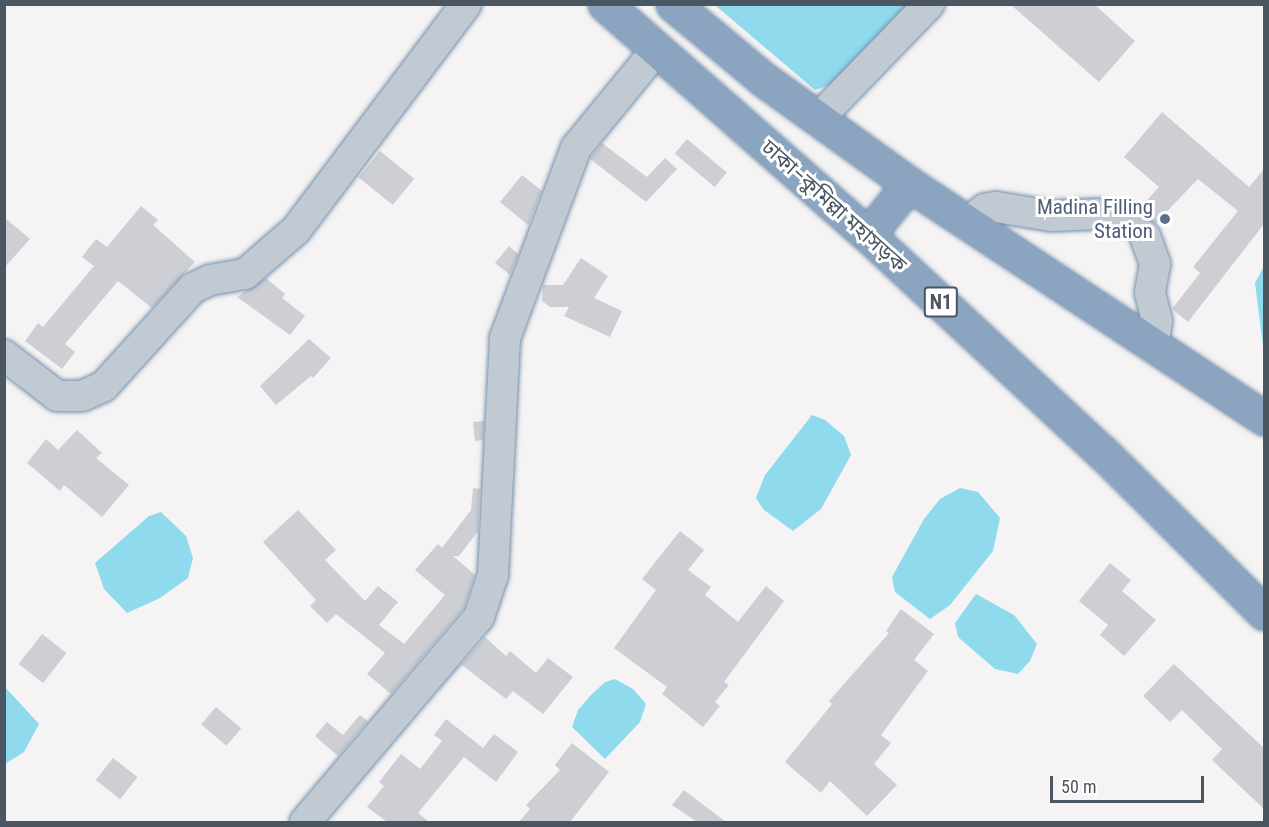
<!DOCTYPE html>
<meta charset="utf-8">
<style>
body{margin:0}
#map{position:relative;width:1269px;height:827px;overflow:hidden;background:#f5f3f3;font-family:"Roboto Condensed","Noto Sans Bengali",sans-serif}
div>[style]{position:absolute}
.water>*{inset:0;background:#90daee}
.building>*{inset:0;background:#cdcfd5;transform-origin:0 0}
.roads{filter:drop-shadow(0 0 2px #7690ad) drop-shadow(0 0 2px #7690ad)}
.minor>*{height:30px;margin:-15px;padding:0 15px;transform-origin:15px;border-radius:15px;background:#c1cad2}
.highway>*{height:33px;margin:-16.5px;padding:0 16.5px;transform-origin:16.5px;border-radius:16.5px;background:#8ba5c1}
.dots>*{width:16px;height:16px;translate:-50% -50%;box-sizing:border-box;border:3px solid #fff;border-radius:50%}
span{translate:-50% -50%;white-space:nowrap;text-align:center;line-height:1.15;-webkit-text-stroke:6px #fff;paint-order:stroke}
.shield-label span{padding:2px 4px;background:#fff;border:2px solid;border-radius:4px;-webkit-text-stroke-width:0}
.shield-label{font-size:20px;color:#4a5661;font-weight:700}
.street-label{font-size:21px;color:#4a5661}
.service-label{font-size:21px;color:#4e5e75}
.right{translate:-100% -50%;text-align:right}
.frame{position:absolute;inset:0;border:6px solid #4a5661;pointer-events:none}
.scale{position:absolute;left:1050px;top:776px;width:154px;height:27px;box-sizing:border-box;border:3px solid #4a5661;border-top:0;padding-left:8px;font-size:18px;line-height:21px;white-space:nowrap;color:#4a5661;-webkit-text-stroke:4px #fff;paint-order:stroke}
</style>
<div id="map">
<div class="water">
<i style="clip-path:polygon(715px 5px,912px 5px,871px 50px,829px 85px,815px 90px)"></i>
<i style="clip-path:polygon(1264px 266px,1264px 353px,1255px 283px)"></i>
<i style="clip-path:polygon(812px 415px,825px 420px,844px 436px,851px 455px,821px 509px,793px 531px,764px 510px,756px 498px,765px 475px)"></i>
<i style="clip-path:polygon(960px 488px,978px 492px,1000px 518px,993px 551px,950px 605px,930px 619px,895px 592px,892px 577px,924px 519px,940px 499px)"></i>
<i style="clip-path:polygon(161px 512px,186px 536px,193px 558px,188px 578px,160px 598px,127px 613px,104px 589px,95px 563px,149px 516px)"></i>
<i style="clip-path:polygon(976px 594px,1014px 615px,1037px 644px,1030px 661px,1018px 674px,995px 669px,958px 637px,955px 623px)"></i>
<i style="clip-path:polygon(615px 679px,633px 689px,646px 704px,640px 722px,605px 759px,572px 727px,578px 710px,591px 695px,605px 682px)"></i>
<i style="clip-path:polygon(5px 687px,39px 724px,24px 752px,5px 764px)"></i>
</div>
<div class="building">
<i style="clip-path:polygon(1010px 4px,1094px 4px,1135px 41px,1099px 82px)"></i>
<i style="clip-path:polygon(1162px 112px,1249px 187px,1264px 169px,1264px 224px,1188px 322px,1172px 309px,1200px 273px,1193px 267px,1238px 211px,1198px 179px,1156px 223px,1146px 219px,1140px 208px,1159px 187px,1124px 157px)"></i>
<i style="left:687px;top:139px;width:52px;height:19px;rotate:40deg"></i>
<i style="clip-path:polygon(602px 143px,647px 177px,665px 158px,677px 169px,646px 202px,590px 159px)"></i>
<i style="left:380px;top:151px;width:44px;height:34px;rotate:39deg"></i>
<i style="clip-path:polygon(522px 175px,542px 191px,528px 225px,500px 202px)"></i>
<i style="clip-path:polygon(141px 206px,158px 220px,153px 225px,195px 262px,152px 308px,118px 281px,65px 344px,75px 352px,62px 369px,25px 341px,38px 323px,43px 327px,94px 266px,82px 257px,96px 239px,107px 247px)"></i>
<i style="clip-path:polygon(4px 217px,30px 239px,4px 268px)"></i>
<i style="clip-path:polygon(509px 246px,518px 254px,510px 275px,495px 263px)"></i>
<i style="clip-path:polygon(581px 258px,608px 276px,594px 298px,622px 311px,610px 337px,564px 316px,569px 307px,550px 307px,542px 301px,543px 285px,563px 285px)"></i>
<i style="clip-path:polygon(266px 278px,285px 294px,282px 298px,305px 316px,290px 335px,237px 297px)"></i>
<i style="clip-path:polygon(309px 339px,331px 358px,313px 378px,311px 376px,276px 405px,260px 386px)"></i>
<i style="clip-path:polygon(484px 421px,483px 440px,475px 441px,473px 422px)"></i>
<i style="clip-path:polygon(77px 430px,102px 453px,96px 458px,129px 485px,102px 517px,64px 485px,60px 491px,27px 463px,46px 439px,58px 450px)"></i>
<i style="clip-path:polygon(473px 488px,480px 489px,478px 531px,459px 556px,453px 556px,475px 575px,464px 608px,391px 694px,367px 674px,385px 653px,336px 614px,327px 623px,310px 606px,316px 600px,263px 542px,298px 510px,336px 550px,325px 560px,365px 601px,378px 586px,398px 602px,379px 625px,404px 644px,445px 595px,415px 570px,438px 544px,442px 548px,471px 510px)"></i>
<i style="clip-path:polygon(680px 531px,704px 550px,688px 570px,711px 587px,705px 595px,738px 622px,766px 586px,784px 601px,724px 682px,729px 685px,715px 702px,720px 706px,703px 727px,662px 694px,667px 687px,614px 648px,656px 590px,642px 579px)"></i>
<i style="clip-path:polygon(1110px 563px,1131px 580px,1122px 591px,1156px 620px,1124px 656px,1100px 635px,1108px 625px,1079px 601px)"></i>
<i style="clip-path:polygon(901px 609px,934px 634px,914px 660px,928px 671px,881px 735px,891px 743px,874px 764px,897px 785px,867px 816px,830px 781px,821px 793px,785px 762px,832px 704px,829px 701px,889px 633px,886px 631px)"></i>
<i style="left:42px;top:634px;width:31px;height:38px;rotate:38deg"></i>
<i style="clip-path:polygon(485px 637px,506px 656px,510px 651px,536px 673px,548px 658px,573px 677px,543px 714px,513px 691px,506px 699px,462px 665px,432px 699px)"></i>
<i style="clip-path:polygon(1174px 664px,1264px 748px,1264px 809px,1212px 760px,1222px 749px,1182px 710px,1170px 722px,1143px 696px)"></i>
<i style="left:216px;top:707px;width:33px;height:23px;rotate:40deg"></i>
<i style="clip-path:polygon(360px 715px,368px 721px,338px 756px,315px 736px,327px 722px,343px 735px)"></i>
<i style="clip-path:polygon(446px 719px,483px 748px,494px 734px,518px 752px,496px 782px,464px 757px,418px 813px,429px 822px,387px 822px,367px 807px,384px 786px,379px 782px,401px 754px,420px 769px,442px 741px,434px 735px)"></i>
<i style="clip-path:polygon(572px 743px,609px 772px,570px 822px,519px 822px,530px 809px,526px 805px,560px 770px,555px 765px)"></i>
<i style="left:113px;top:758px;width:31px;height:28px;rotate:38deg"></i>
<i style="clip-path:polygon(684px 790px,726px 822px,697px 822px,672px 805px)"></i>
</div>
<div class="roads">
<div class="minor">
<i style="left:818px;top:119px;width:160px;rotate:-46deg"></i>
<i style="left:967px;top:223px;width:23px;rotate:-38deg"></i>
<i style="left:985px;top:209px;width:11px;rotate:-10deg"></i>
<i style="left:996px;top:207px;width:56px;rotate:9.3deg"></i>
<i style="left:1051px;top:216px;width:47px;rotate:-2.4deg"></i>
<i style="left:1098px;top:214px;width:32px;rotate:13deg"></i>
<i style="left:1145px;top:236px;width:30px;rotate:70deg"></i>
<i style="left:1155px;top:264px;width:29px;rotate:100deg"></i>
<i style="left:1150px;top:293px;width:29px;rotate:76deg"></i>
<i style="left:1157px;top:321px;width:25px;rotate:99deg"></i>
<i style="left:4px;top:355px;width:67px;rotate:37.7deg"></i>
<i style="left:57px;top:396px;width:25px"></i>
<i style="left:82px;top:396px;width:24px;rotate:-24deg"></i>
<i style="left:104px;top:386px;width:132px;rotate:-47.8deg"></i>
<i style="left:193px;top:288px;width:19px;rotate:-25deg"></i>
<i style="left:210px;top:280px;width:36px;rotate:-10deg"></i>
<i style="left:245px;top:274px;width:67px;rotate:-40.8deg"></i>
<i style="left:296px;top:230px;width:283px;rotate:-53deg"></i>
<i style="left:305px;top:822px;width:269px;rotate:-49.7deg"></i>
<i style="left:479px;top:617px;width:44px;rotate:-71.6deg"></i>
<i style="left:493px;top:575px;width:237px;rotate:-87.1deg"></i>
<i style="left:505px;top:338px;width:203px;rotate:-69.5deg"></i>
<i style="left:576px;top:148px;width:128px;rotate:-50.7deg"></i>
</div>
<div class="highway">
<i style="left:605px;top:4px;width:350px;rotate:41.3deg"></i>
<i style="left:868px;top:235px;width:321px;rotate:42.9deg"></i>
<i style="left:1103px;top:453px;width:227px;rotate:44.8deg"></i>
<i style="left:673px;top:4px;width:117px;rotate:39.8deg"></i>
<i style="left:763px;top:79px;width:180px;rotate:35.7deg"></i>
<i style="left:909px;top:184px;width:425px;rotate:33.4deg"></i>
<i style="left:868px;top:235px;width:65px;rotate:-51.2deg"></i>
</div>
</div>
<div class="dots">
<i style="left:1165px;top:219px;background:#5c6f8a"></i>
</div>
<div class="shield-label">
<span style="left:941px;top:302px">N1</span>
</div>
<div class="street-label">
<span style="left:834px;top:206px;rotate:42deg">ঢাকা–কুমিল্লা মহাসড়ক</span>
</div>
<div class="service-label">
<span class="right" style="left:1153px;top:219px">Madina Filling<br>Station</span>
</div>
<div class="frame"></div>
<div class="scale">50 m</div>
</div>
